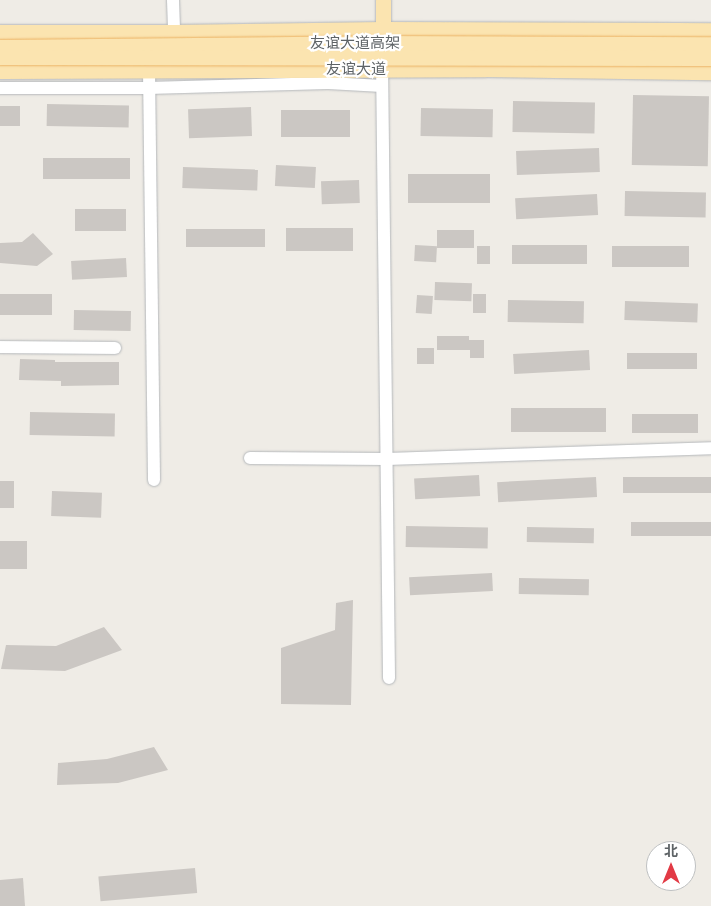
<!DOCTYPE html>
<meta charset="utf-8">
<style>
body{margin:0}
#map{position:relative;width:711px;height:906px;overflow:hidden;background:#efece6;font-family:"Nunito Sans","Noto Sans SC",sans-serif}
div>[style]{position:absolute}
.building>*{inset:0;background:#cbc7c3;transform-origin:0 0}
.roads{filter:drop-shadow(0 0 1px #b4b7ba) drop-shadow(0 0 1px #b4b7ba)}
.minor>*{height:12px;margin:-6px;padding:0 6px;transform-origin:6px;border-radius:6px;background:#fff}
.major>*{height:15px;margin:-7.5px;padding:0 7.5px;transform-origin:7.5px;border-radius:7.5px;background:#fbe4b0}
.bridges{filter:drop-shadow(0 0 1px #ebb264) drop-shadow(0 0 1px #ebb264)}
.major-bridge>*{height:15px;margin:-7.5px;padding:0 7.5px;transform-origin:7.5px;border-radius:7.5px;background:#fbe4b0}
span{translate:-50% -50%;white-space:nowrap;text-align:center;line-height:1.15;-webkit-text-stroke:4.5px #fff;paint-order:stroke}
.street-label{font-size:15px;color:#5e6366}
.north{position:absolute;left:646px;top:841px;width:50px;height:50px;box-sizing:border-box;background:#fff;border:1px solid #bfc1c2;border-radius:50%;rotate:0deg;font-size:14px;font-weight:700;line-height:20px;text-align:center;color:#5e6366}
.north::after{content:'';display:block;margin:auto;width:18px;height:22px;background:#e23a45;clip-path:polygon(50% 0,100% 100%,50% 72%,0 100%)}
</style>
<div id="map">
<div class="building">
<i style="left:633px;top:95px;width:76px;height:70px;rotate:1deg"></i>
<i style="left:513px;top:101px;width:82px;height:31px;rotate:1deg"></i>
<i style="left:47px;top:104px;width:82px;height:22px;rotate:1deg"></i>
<i style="left:0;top:106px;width:20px;height:20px"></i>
<i style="left:251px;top:107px;width:29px;height:63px;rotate:88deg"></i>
<i style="left:421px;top:108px;width:72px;height:28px;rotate:1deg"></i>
<i style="left:281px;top:110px;width:69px;height:27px"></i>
<i style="left:599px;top:148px;width:24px;height:83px;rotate:88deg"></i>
<i style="left:130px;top:158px;width:21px;height:87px;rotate:90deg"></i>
<i style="left:276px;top:165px;width:40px;height:21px;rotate:3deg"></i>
<i style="left:183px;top:167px;width:75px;height:21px;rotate:2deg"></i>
<i style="left:408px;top:174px;width:82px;height:29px"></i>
<i style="left:359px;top:180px;width:23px;height:38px;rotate:88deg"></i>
<i style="left:625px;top:191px;width:81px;height:25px;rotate:1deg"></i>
<i style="left:597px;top:194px;width:21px;height:82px;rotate:87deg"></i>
<i style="left:75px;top:209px;width:51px;height:22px"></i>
<i style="left:353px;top:228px;width:23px;height:67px;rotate:90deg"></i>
<i style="left:186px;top:229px;width:79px;height:18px"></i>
<i style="left:474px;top:230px;width:18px;height:37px;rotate:90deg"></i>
<i style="clip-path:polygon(33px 233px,53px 254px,37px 266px,0 263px,0 243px,22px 242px)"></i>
<i style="left:415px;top:245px;width:22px;height:16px;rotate:3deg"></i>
<i style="left:512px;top:245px;width:75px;height:19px"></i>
<i style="left:477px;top:246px;width:13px;height:18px"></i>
<i style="left:689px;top:246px;width:21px;height:77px;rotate:90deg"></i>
<i style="left:126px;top:258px;width:19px;height:55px;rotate:87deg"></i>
<i style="left:435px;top:282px;width:37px;height:18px;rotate:2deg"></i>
<i style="left:0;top:294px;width:52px;height:21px"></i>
<i style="left:473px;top:294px;width:13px;height:19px"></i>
<i style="left:417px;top:295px;width:16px;height:18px;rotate:4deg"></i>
<i style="left:508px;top:300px;width:76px;height:22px;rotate:1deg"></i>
<i style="left:625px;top:301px;width:73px;height:19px;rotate:2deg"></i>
<i style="left:74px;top:310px;width:57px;height:20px;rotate:1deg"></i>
<i style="clip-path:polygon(437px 336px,469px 336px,469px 340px,484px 340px,484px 358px,470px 358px,470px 350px,437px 350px)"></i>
<i style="left:417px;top:348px;width:17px;height:16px"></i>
<i style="left:589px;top:350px;width:20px;height:76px;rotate:87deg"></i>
<i style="left:697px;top:353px;width:16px;height:70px;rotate:90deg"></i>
<i style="clip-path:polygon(20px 359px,55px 360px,55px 362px,119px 362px,119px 385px,61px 386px,61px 381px,19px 380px)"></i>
<i style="left:606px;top:408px;width:24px;height:95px;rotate:90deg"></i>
<i style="left:30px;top:412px;width:85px;height:23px;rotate:1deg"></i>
<i style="left:632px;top:414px;width:66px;height:19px"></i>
<i style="left:479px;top:475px;width:21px;height:65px;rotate:87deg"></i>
<i style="left:596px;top:477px;width:20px;height:99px;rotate:87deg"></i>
<i style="left:711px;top:477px;width:16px;height:88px;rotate:90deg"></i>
<i style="left:0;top:481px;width:14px;height:27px"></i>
<i style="left:52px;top:491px;width:50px;height:25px;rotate:2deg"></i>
<i style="left:631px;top:522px;width:80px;height:14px"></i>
<i style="left:406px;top:526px;width:82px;height:21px;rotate:1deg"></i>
<i style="left:527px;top:527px;width:67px;height:15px;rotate:1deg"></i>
<i style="left:0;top:541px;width:27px;height:28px"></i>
<i style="left:492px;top:573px;width:18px;height:83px;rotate:87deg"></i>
<i style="left:519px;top:578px;width:70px;height:16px;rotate:1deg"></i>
<i style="clip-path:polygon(353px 600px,351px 705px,281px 704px,281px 648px,335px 630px,336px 603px)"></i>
<i style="clip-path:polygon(104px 627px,122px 650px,65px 671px,1px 669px,6px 645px,56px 646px)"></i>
<i style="clip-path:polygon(154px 747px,168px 770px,118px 783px,57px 785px,58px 763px,107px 759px)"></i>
<i style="left:195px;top:868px;width:25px;height:97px;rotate:85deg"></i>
<i style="clip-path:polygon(23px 878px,25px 906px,0 906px,0 880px)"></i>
</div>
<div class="roads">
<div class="minor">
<i style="left:173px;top:0;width:32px;rotate:88deg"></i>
<i style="left:382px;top:61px;width:617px;rotate:89.35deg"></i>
<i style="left:149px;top:71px;width:409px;rotate:89.3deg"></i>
<i style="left:0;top:88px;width:148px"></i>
<i style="left:148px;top:88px;width:180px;rotate:-1.6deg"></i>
<i style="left:328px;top:83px;width:54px;rotate:3.2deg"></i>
<i style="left:0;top:347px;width:115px;rotate:0.5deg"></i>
<i style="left:250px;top:458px;width:137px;rotate:0.4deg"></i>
<i style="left:387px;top:459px;width:324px;rotate:-1.9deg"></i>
</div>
<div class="major">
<i style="left:383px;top:0;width:29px;rotate:90deg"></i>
<i style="left:0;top:32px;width:174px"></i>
<i style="left:174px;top:32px;width:209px;rotate:-0.8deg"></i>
<i style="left:383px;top:29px;width:328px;rotate:0.2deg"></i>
<i style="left:0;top:71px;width:485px;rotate:-0.2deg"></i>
<i style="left:485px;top:69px;width:226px;rotate:0.8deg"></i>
</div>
</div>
<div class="bridges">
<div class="major-bridge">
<i style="left:0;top:47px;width:366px;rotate:-0.6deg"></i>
<i style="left:366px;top:43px;width:345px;rotate:0.2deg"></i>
<i style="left:0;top:57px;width:711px;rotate:0.08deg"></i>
</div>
</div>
<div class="street-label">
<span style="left:355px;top:44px">友谊大道高架</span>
<span style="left:356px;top:70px">友谊大道</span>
</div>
<div class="north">北</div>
</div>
